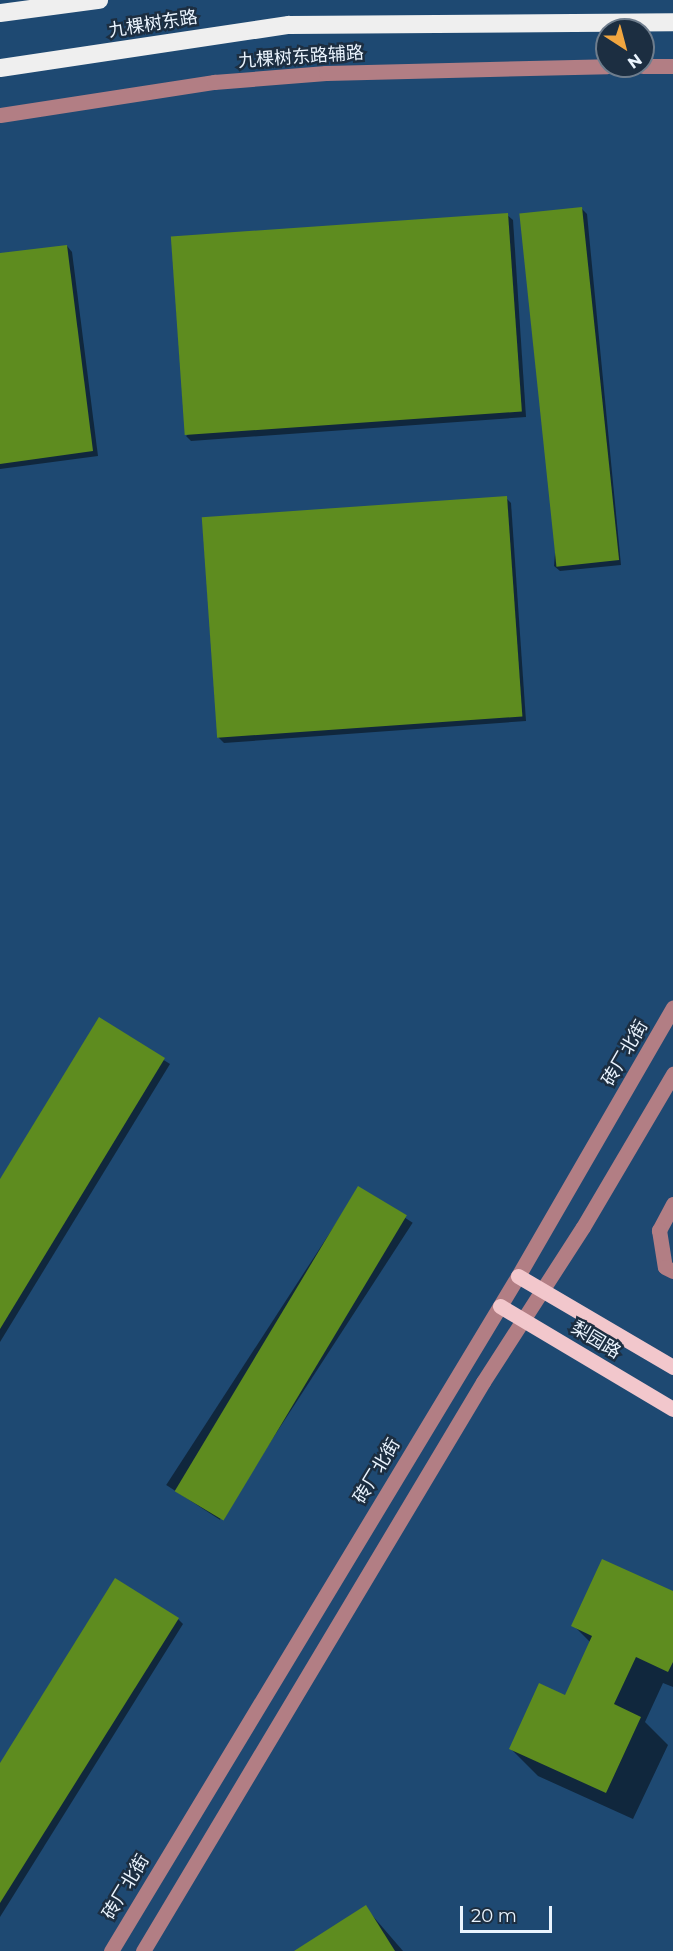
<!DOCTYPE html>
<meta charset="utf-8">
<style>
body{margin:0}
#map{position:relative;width:673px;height:1951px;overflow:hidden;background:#1e4972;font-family:Montserrat,"Noto Sans SC",sans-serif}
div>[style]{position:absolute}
.shadow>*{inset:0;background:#0007;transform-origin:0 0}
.building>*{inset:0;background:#5e8c1f;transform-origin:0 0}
.minor>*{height:15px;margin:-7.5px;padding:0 7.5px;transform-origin:7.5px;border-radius:7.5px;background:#b27e84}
.major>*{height:15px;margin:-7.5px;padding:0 7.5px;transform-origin:7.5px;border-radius:7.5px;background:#f2c7cc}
.highway>*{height:18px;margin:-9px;padding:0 9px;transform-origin:9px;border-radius:9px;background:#efefef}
span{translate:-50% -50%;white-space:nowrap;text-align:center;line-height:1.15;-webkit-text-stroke:5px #1c2e41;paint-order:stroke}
.street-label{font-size:18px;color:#eaf4fe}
.north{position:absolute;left:595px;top:18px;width:60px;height:60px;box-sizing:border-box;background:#1c2e41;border:2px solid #6e7d8d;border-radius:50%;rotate:144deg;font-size:16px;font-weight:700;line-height:24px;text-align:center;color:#eaf4fe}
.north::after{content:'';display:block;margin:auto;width:21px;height:27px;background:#f1a640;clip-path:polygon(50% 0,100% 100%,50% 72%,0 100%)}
.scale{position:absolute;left:460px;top:1906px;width:92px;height:27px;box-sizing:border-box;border:3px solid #eaf4fe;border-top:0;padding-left:8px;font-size:18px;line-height:21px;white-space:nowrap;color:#eaf4fe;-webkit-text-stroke:4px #1c2e41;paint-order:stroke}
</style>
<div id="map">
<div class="shadow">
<i style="clip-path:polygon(582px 209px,587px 214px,621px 565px,560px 571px,554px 566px)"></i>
<i style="clip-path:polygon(507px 215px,513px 220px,526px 417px,191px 441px,186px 436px)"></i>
<i style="clip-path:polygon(67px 246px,72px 252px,98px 456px,0 469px,0 255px)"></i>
<i style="clip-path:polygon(506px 498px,511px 503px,526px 721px,224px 743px,218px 737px)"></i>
<i style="clip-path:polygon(99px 1019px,170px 1064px,0 1342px,0 1181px)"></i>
<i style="left:359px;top:1188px;width:64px;height:354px;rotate:33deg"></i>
<i style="clip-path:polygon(673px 1592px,673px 1687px,663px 1683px,645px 1722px,668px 1745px,633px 1819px,538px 1776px,511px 1749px,566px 1697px,591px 1643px,573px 1625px)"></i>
<i style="clip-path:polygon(178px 1619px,183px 1624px,0 1917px,0 1766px)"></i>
<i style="clip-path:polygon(365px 1907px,403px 1951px,297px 1951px)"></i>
</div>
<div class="building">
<i style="left:582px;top:207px;width:355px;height:63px;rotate:84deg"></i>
<i style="left:508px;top:213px;width:199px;height:338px;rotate:86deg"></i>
<i style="clip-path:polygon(67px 245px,93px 451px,0 464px,0 253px)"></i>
<i style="left:507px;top:496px;width:221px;height:306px;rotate:86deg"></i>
<i style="clip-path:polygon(99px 1017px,165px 1058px,0 1329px,0 1179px)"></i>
<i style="left:358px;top:1186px;width:57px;height:356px;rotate:31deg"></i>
<i style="clip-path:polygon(602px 1559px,673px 1591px,673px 1662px,668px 1672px,636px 1657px,614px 1704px,641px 1717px,606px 1793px,509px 1749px,539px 1683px,565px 1695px,592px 1636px,571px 1626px)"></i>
<i style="clip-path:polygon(115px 1578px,179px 1618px,0 1903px,0 1763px)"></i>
<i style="clip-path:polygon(366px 1905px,395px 1951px,294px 1951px)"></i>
</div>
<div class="minor">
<i style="left:643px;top:66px;width:30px"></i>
<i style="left:0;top:115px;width:217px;rotate:-8.8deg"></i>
<i style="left:214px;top:82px;width:112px;rotate:-4.6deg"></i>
<i style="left:326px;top:73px;width:281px;rotate:-1.4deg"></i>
<i style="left:673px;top:1204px;width:30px;rotate:118deg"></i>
<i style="left:659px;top:1230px;width:37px;rotate:81deg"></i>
<i style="left:665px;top:1267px;width:9px;rotate:27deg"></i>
<i style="left:111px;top:1951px;width:788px;rotate:-58.91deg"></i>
<i style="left:518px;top:1276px;width:310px;rotate:-60deg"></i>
<i style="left:143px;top:1951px;width:663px;rotate:-59.14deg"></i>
<i style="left:483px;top:1382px;width:184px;rotate:-57.2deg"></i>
<i style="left:583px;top:1227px;width:178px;rotate:-59.5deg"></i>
</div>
<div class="major">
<i style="left:518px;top:1276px;width:180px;rotate:30.4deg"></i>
<i style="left:500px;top:1306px;width:201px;rotate:30.8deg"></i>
</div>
<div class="highway">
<i style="left:0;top:13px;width:100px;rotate:-7.5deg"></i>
<i style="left:0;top:68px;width:292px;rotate:-8.5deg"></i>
<i style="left:289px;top:25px;width:384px;rotate:-0.4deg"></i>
</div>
<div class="street-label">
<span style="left:153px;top:24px;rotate:-9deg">九棵树东路</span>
<span style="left:301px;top:57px;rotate:-4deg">九棵树东路辅路</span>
<span style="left:625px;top:1053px;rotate:-60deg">砖厂北街</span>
<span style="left:596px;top:1340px;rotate:31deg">梨园路</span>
<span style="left:377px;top:1471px;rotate:-59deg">砖厂北街</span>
<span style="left:126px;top:1887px;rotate:-59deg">砖厂北街</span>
</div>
<div class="north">N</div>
<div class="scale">20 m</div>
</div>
